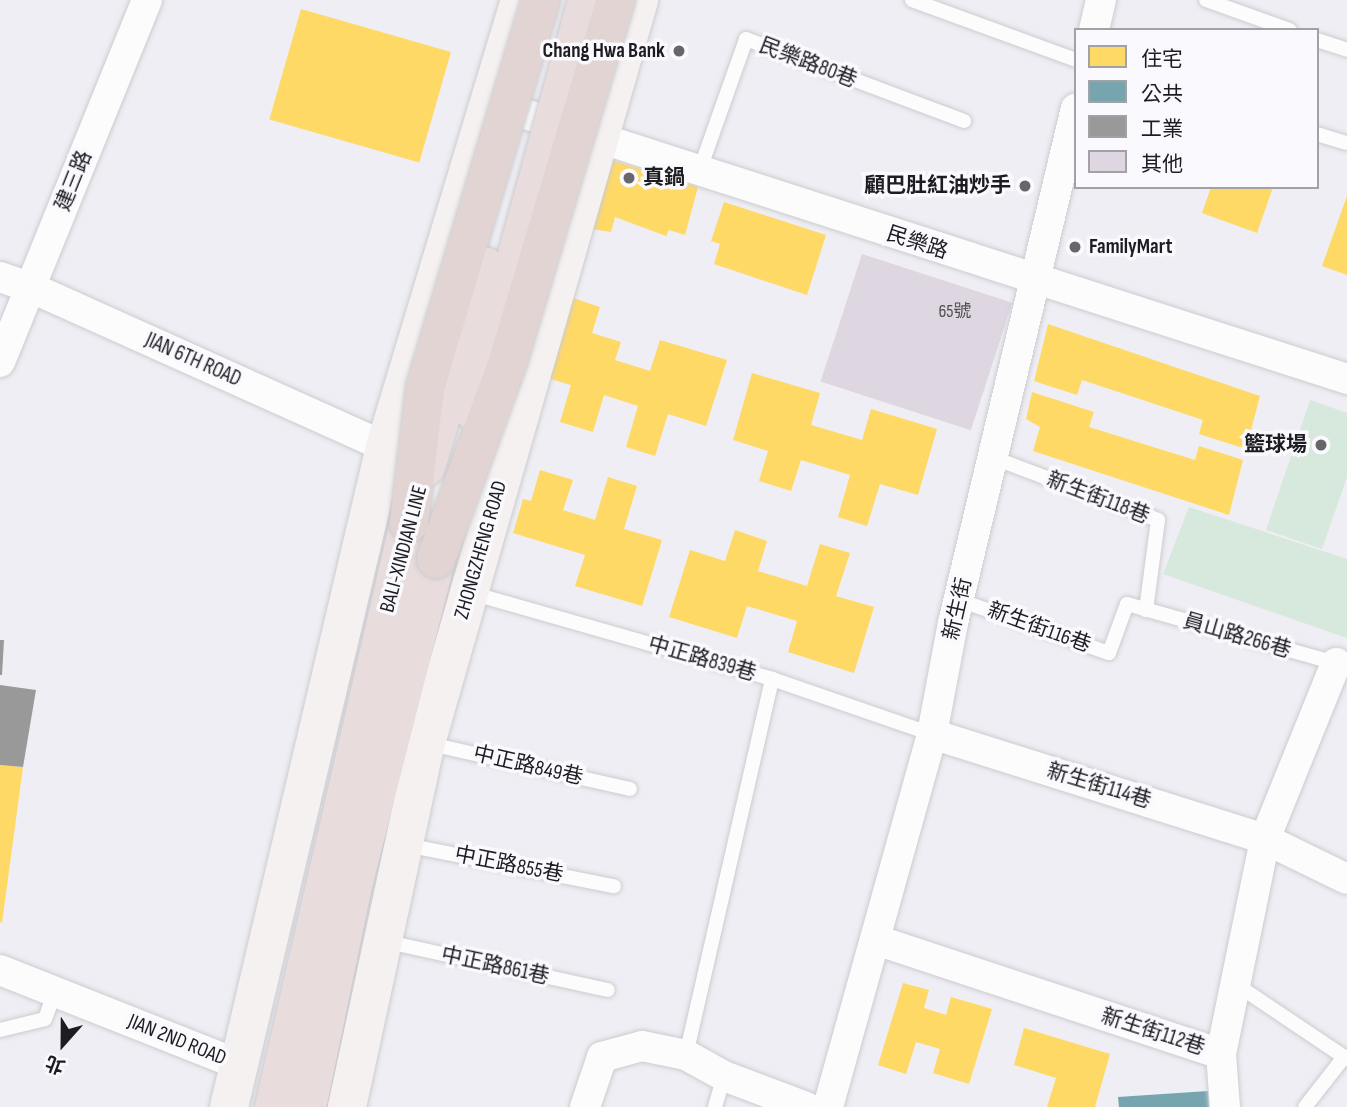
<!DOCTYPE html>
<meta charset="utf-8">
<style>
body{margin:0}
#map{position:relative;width:1347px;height:1107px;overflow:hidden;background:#eeeef4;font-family:"Sofia Sans Condensed","Noto Sans TC",sans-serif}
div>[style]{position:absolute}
.green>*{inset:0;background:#d7e8dc}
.homes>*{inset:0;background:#ffd966;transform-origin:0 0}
.public>*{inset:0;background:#76a5af}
.industry>*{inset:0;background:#999}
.building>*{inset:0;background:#ded6e0;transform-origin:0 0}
.roads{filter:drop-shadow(0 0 2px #ccccd0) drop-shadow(0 0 2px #ccccd0)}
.service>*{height:14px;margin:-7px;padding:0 7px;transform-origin:7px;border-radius:7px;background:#fcfcfd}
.minor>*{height:30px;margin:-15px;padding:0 15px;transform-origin:15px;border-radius:15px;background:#fcfcfd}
.secondary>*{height:38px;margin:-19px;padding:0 19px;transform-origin:19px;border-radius:19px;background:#f5f1f1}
.trunk>*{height:38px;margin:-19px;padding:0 19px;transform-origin:19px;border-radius:19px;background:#e8dcdc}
.bridges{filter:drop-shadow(0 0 2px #cbcbcf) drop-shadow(0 0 2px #cbcbcf)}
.trunk-bridge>*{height:38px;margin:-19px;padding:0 19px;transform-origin:19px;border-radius:19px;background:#e8dcdc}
.motorway-bridge>*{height:38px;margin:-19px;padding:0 19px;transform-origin:19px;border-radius:19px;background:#e3d4d4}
.dots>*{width:19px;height:19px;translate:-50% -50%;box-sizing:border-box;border:4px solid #f9f9fe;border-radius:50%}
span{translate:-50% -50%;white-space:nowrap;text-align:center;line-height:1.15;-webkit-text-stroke:7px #f9f9fe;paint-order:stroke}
.number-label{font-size:18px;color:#4f4d53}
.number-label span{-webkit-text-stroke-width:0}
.poi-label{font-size:21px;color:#1d1d21;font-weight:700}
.right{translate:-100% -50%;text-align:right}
.left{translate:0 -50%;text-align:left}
.street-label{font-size:21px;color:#1d1d21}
.legend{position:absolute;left:1074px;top:28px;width:245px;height:161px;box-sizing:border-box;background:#f9f9fe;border:2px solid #a1a1a6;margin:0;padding:9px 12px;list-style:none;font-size:21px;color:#1d1d21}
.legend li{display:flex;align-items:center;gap:14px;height:35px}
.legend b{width:35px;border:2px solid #a1a1a6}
.north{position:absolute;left:28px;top:1009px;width:70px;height:70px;-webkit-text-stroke:5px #f9f9fe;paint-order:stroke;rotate:201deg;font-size:19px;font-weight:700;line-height:28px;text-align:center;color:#1d1d21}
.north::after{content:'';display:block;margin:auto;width:24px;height:32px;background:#1d1d21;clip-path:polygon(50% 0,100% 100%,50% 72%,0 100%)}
</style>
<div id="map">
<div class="green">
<i style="clip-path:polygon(1310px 400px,1347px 413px,1347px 477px,1322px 549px,1266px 530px)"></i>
<i style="clip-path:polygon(1189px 507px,1347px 559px,1347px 638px,1163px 574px)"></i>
</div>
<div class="homes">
<i style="left:301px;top:9px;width:156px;height:115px;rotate:16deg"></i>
<i style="clip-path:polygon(602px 157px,698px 187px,685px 235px,669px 230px,666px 236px,615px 217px,611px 232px,579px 227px)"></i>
<i style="clip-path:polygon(1211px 187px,1273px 187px,1257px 233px,1202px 213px)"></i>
<i style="clip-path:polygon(1347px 196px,1347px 275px,1322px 266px)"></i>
<i style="clip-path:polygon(724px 202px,826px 235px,807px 295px,714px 264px,720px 244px,711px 241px)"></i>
<i style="clip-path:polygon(564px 295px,600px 307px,592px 333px,621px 342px,615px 360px,650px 371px,660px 340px,727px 360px,706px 426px,668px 414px,655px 456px,626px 447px,638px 406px,604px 395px,593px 432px,560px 422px,571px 385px,540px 376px)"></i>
<i style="clip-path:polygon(1048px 324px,1260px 396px,1246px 449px,1199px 434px,1203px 420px,1082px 380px,1077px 395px,1034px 381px)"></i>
<i style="clip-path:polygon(752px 373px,820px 393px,811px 425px,862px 440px,871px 409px,937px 429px,918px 495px,880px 484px,867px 526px,838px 517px,850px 475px,801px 460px,791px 491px,759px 481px,768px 451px,733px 440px)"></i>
<i style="clip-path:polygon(1032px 392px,1094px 412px,1089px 427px,1195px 460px,1199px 446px,1243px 460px,1229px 515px,1033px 451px,1040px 427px,1026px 419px)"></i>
<i style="clip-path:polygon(540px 470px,573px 480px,563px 510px,595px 520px,608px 477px,637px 486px,624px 529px,662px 540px,642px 606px,575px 586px,585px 555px,513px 533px,523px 499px,531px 501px)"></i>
<i style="clip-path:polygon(735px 530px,767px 541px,758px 571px,807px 586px,820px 544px,850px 553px,836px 596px,874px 607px,854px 673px,788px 652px,797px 621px,747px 606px,737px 638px,669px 617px,690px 550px,725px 561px)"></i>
<i style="clip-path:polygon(0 765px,23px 767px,2px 923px,0 922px)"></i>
<i style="clip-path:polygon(903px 983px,929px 990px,924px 1008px,946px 1015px,951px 997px,992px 1009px,969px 1084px,933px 1073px,940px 1049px,916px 1042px,906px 1074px,878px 1065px)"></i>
<i style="clip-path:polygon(1024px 1028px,1110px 1054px,1095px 1107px,1047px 1107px,1056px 1078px,1014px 1065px)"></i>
</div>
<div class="public">
<i style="clip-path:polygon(1208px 1091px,1209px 1107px,1119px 1107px,1118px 1097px)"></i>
</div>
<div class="industry">
<i style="clip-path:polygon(0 640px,4px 640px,2px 675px,0 675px)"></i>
<i style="clip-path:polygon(0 685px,36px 690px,23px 767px,0 765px)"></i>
</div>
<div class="building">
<i style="left:862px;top:254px;width:158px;height:134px;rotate:18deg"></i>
</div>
<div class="roads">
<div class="service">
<i style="left:912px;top:0;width:175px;rotate:20.1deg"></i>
<i style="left:1206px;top:0;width:89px;rotate:19.7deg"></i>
<i style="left:1317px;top:40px;width:32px;rotate:18deg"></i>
<i style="left:1317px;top:134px;width:31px;rotate:17deg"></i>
<i style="left:699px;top:172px;width:141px;rotate:-70.5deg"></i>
<i style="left:746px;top:39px;width:233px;rotate:20.6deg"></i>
<i style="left:994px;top:458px;width:175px;rotate:20.7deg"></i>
<i style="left:1158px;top:520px;width:91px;rotate:97.6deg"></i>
<i style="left:471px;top:593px;width:313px;rotate:15.9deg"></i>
<i style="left:772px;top:679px;width:169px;rotate:19deg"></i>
<i style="left:959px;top:600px;width:159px;rotate:19.5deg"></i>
<i style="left:1109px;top:653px;width:52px;rotate:-69.8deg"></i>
<i style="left:1127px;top:604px;width:220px;rotate:15.8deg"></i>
<i style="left:426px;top:743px;width:209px;rotate:12.7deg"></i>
<i style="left:406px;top:845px;width:212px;rotate:11.2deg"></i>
<i style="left:383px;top:941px;width:230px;rotate:12.3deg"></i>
<i style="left:1237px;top:985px;width:133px;rotate:33.9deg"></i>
<i style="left:0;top:1030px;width:46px;rotate:-13.7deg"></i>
<i style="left:45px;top:1019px;width:29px;rotate:-70deg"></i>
<i style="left:686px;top:1055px;width:386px;rotate:-77.1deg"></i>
<i style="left:715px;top:1107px;width:32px;rotate:-74deg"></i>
<i style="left:1305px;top:1107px;width:63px;rotate:-52deg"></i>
</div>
<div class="minor">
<i style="left:1094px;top:30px;width:31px;rotate:-77deg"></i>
<i style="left:488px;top:102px;width:903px;rotate:17.87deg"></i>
<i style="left:0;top:277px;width:34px;rotate:19deg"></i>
<i style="left:32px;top:288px;width:387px;rotate:24.2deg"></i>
<i style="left:0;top:362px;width:391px;rotate:-67.9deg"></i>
<i style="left:932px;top:734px;width:349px;rotate:17.5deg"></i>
<i style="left:1265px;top:839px;width:91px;rotate:26deg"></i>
<i style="left:876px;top:940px;width:363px;rotate:18.3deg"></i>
<i style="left:1221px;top:1054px;width:219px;rotate:-78.4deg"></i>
<i style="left:1265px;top:839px;width:190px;rotate:-68deg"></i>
<i style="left:0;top:970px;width:255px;rotate:21.6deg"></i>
<i style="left:1221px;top:1054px;width:53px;rotate:85.7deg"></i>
<i style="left:585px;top:1107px;width:53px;rotate:-71.2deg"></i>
<i style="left:602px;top:1057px;width:41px;rotate:-15.4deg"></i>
<i style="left:642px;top:1046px;width:45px;rotate:11.6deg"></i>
<i style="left:686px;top:1055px;width:43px;rotate:28.9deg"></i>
<i style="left:724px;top:1076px;width:88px;rotate:20.7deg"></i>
<i style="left:828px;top:1107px;width:387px;rotate:-74.4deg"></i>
<i style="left:932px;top:734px;width:113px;rotate:-79.3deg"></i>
<i style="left:953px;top:623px;width:529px;rotate:-76.57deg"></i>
</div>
<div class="secondary">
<i style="left:416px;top:570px;width:146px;rotate:-74.9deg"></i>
<i style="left:229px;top:1107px;width:678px;rotate:-76.7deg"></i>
<i style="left:385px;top:447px;width:467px;rotate:-73.2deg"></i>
<i style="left:347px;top:1107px;width:372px;rotate:-77.8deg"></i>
<i style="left:426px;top:743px;width:773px;rotate:-74deg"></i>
</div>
<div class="trunk">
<i style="left:274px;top:1107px;width:599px;rotate:-76.98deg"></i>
<i style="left:307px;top:1107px;width:231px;rotate:-78.3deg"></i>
<i style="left:354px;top:881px;width:332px;rotate:-75.7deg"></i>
</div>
</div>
<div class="bridges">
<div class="trunk-bridge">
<i style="left:474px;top:411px;width:426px;rotate:-74.6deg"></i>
<i style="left:426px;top:467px;width:209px;rotate:-73.3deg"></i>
</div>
<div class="motorway-bridge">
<i style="left:409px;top:523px;width:136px;rotate:-83.2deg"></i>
<i style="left:425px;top:388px;width:405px;rotate:-73.4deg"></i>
<i style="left:436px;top:559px;width:214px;rotate:-70deg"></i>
<i style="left:509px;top:358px;width:374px;rotate:-73.4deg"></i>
</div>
</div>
<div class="dots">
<i style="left:679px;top:51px;background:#66666b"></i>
<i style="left:629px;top:178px;background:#66666b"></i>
<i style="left:1025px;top:186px;background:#66666b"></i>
<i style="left:1075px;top:247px;background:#66666b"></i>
<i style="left:1321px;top:445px;background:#66666b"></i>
</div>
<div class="number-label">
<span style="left:955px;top:312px">65號</span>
</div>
<div class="poi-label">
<span class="right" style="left:665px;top:51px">Chang Hwa Bank</span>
<span class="left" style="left:643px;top:178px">真鍋</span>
<span class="right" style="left:1011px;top:186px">顧巴肚紅油炒手</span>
<span class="left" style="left:1089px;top:247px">FamilyMart</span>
<span class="right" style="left:1307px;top:445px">籃球場</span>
</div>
<div class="street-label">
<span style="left:808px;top:63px;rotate:21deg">民樂路80巷</span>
<span style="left:74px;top:181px;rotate:-68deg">建三路</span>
<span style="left:917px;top:243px;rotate:18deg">民樂路</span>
<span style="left:193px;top:360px;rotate:24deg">JIAN 6TH ROAD</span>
<span style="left:1098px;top:498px;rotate:21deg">新生街118巷</span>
<span style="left:404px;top:549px;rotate:-75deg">BALI-XINDIAN LINE</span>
<span style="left:481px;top:550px;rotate:-74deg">ZHONGZHENG ROAD</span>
<span style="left:958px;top:609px;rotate:-77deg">新生街</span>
<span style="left:1039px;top:628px;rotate:20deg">新生街116巷</span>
<span style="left:1237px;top:636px;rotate:16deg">員山路266巷</span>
<span style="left:702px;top:659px;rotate:16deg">中正路839巷</span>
<span style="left:528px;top:766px;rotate:13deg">中正路849巷</span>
<span style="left:1099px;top:786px;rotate:17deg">新生街114巷</span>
<span style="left:509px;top:865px;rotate:11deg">中正路855巷</span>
<span style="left:495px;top:966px;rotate:12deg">中正路861巷</span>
<span style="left:1153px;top:1032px;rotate:18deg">新生街112巷</span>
<span style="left:177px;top:1040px;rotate:22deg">JIAN 2ND ROAD</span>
</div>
<ul class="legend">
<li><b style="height:19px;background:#ffd966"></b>住宅</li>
<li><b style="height:19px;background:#76a5af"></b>公共</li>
<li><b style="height:19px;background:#999"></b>工業</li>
<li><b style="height:19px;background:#ded6e0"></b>其他</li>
</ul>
<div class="north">北</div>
</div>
